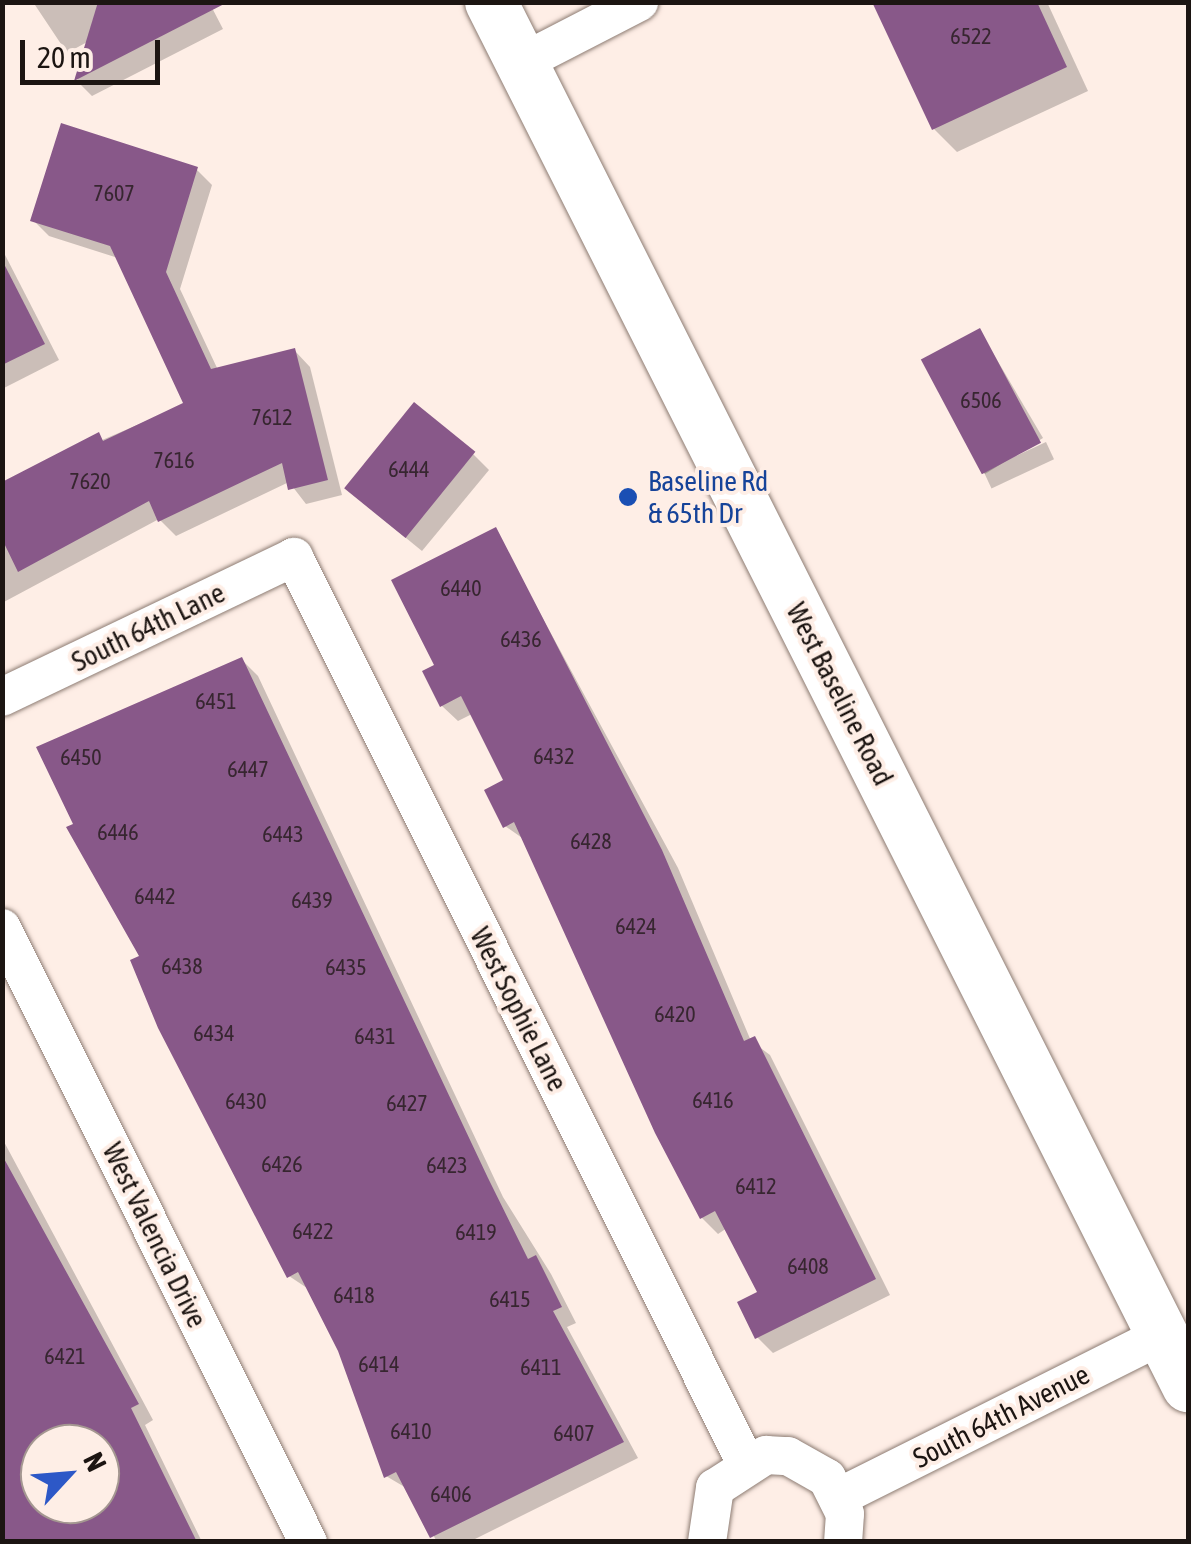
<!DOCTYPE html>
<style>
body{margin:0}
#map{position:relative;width:1191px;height:1544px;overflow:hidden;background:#feeee6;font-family:"Asap Condensed",sans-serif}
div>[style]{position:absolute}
.shadow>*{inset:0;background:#0003;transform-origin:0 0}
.building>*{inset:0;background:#885889;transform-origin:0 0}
.roads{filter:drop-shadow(0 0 2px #8d7c73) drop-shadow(0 0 2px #8d7c73)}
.minor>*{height:38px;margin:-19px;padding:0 19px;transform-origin:19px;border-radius:19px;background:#fff}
.secondary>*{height:52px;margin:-26px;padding:0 26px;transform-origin:26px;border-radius:26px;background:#fff}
.dots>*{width:28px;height:28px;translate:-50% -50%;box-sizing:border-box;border:5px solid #feeee6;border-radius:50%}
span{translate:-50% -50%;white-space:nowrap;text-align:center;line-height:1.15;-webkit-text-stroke:8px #feeee6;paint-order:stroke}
.number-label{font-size:22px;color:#372630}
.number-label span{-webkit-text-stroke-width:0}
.transit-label{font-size:28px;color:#164399}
.left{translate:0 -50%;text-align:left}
.street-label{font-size:28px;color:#1c1512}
.frame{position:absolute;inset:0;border:5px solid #1c1512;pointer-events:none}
.north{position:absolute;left:20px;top:1424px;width:100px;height:100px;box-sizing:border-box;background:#feeee6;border:2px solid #a49791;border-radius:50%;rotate:64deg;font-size:28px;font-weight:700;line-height:40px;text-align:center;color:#1c1512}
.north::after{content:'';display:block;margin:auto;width:35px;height:45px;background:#2d58c7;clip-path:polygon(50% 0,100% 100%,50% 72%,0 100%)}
.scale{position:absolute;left:20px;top:40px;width:140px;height:45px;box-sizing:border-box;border:5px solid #1c1512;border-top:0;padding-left:12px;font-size:30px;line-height:35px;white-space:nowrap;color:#1c1512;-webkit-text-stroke:8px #feeee6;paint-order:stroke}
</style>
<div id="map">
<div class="shadow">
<i style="clip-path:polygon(33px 2px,209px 2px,223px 29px,92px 96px,77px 81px,89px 41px,67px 53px)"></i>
<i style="clip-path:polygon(891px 2px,1047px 2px,1088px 91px,957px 152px,934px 129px)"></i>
<i style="clip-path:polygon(196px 169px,212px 185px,180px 289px,218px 370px,295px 351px,310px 367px,342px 495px,306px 504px,289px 482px,176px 536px,159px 519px,2px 603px,2px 483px,186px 404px,118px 258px,49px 236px,33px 220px)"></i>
<i style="clip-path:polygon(2px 249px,59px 360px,2px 389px)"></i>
<i style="clip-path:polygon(980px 331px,1043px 438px,985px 474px,983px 472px)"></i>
<i style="left:1046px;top:442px;width:19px;height:69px;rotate:65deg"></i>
<i style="clip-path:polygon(473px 454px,489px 470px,422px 551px,363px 503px)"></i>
<i style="clip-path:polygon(495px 530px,678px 868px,751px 1041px,770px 1055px,890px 1295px,773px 1353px,757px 1337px,760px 1293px,727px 1228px,718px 1234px,702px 1218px,525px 840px,505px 826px,507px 781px,472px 714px,458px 721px,442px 706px,438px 666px)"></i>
<i style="clip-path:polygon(242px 660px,258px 676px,503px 1197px,551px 1274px,576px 1323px,567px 1327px,638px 1458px,469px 1542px,437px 1542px,408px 1489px,386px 1476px,340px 1350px,310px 1290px,289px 1276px,142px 957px)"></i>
<i style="clip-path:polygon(evenodd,2px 1138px,153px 1420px,145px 1425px,202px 1542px,2px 1542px,2px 1138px,40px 1444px,100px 1444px,100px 1504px,40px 1504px,40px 1444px)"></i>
</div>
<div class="building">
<i style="clip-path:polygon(98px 2px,228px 2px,74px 81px)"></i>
<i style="clip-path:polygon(872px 2px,1037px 2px,1067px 67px,932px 130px)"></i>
<i style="clip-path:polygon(61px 123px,198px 167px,166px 272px,211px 369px,295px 348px,328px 480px,288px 490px,282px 463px,158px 522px,149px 501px,18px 572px,2px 539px,2px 482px,99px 432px,103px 441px,183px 403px,110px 246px,30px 221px)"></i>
<i style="clip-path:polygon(2px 260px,45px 344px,2px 365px)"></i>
<i style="left:980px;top:328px;width:130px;height:67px;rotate:62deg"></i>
<i style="left:414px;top:402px;width:79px;height:111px;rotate:39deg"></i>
<i style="clip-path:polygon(496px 527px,662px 850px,744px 1041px,755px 1036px,876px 1279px,755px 1339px,737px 1302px,757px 1292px,715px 1211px,700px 1219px,655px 1133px,514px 822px,503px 828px,484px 790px,503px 780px,461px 696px,440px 707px,422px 671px,434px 665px,391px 580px)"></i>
<i style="clip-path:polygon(242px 657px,488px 1178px,528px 1259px,536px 1255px,562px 1307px,553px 1311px,624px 1442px,430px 1538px,396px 1472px,384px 1478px,338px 1351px,298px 1272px,287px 1278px,158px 1028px,130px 960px,139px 956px,66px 827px,73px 824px,36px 747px)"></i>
<i style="clip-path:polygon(evenodd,2px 1155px,139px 1404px,131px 1408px,197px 1542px,2px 1542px,2px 1155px,40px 1444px,100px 1444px,100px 1504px,40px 1504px,40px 1444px)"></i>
</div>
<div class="roads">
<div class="minor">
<i style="left:521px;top:63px;width:133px;rotate:-27.3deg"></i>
<i style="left:2px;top:697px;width:324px;rotate:-25.6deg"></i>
<i style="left:294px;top:557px;width:1010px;rotate:63.49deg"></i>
<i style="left:2px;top:928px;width:686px;rotate:63.51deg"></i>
<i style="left:839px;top:1497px;width:362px;rotate:-26.6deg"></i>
<i style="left:707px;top:1542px;width:55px;rotate:-81.6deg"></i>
<i style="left:715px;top:1488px;width:61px;rotate:-32.9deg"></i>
<i style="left:766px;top:1455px;width:22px;rotate:3deg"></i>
<i style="left:788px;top:1456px;width:45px;rotate:29.4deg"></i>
<i style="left:827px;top:1478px;width:40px;rotate:63.4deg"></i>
<i style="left:845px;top:1514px;width:28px;rotate:94deg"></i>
</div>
<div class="secondary">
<i style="left:491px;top:2px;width:1550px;rotate:63.27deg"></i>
</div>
</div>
<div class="dots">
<i style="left:628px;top:497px;background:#1a4fb4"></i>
</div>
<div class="number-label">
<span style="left:971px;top:37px">6522</span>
<span style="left:114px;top:194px">7607</span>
<span style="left:981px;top:401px">6506</span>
<span style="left:272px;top:418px">7612</span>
<span style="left:174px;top:461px">7616</span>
<span style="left:409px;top:470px">6444</span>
<span style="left:90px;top:482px">7620</span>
<span style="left:461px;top:589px">6440</span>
<span style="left:521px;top:640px">6436</span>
<span style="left:216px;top:702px">6451</span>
<span style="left:554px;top:757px">6432</span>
<span style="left:81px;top:758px">6450</span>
<span style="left:248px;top:770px">6447</span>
<span style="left:118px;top:833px">6446</span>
<span style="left:283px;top:835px">6443</span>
<span style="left:591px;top:842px">6428</span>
<span style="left:155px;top:897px">6442</span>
<span style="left:312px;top:901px">6439</span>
<span style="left:636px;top:927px">6424</span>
<span style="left:182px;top:967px">6438</span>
<span style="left:346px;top:968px">6435</span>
<span style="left:675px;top:1015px">6420</span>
<span style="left:214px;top:1034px">6434</span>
<span style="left:375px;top:1037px">6431</span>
<span style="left:713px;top:1101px">6416</span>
<span style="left:246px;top:1102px">6430</span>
<span style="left:407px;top:1104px">6427</span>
<span style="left:282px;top:1165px">6426</span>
<span style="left:447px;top:1166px">6423</span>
<span style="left:756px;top:1187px">6412</span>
<span style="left:313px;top:1232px">6422</span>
<span style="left:476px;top:1233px">6419</span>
<span style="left:808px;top:1267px">6408</span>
<span style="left:354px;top:1296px">6418</span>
<span style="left:510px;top:1300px">6415</span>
<span style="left:65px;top:1357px">6421</span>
<span style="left:379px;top:1365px">6414</span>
<span style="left:541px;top:1368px">6411</span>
<span style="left:411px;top:1432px">6410</span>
<span style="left:574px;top:1434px">6407</span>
<span style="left:451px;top:1495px">6406</span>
</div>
<div class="transit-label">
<span class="left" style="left:648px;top:497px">Baseline Rd<br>&amp; 65th Dr</span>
</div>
<div class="street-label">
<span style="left:148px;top:627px;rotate:-26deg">South 64th Lane</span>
<span style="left:840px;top:694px;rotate:63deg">West Baseline Road</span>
<span style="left:519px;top:1009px;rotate:63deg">West Sophie Lane</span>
<span style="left:155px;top:1235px;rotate:64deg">West Valencia Drive</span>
<span style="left:1001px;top:1416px;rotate:-27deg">South 64th Avenue</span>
</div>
<div class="frame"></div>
<div class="north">N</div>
<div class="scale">20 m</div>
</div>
